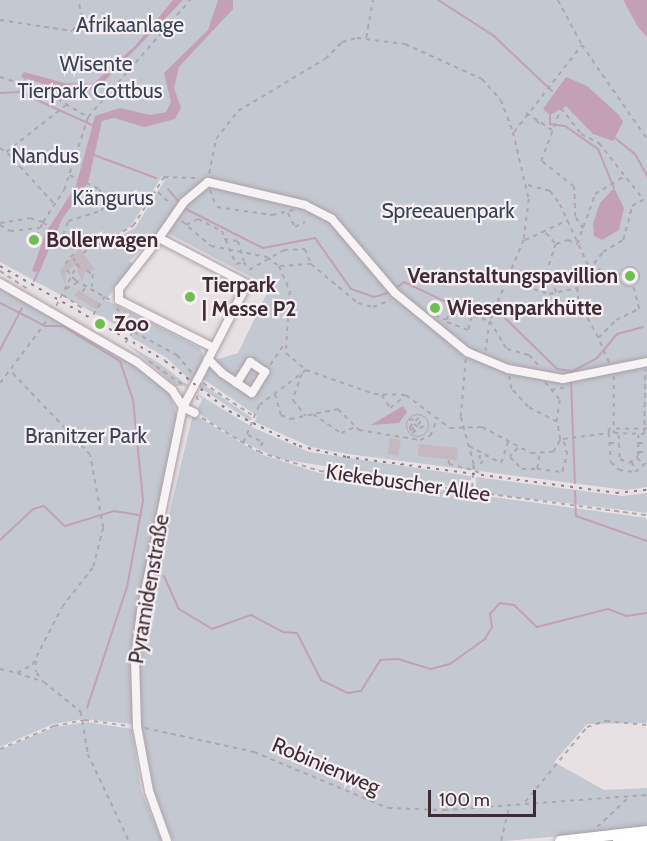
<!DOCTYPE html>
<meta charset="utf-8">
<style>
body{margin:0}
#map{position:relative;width:647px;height:841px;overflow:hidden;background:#e8e1e4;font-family:Cabin,sans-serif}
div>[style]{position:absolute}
.green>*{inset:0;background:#c3c8d1}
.water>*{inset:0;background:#c4a0b4}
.stream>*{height:2px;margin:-1px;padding:0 1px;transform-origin:1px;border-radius:1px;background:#c4a0b4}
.building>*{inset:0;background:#c4b9be;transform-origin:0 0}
.path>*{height:1.5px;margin-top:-0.75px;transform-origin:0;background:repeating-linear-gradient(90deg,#b1a7ab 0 4.5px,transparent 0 9px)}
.path>.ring{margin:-0.75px;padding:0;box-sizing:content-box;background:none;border:1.5px solid #b1a7ab;border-radius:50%}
.roads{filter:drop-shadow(0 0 2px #ab9fa4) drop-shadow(0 0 2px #ab9fa4)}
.minor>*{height:8px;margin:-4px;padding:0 4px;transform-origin:4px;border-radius:4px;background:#f7f3f5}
.major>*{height:10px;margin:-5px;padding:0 5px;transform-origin:5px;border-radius:5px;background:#fff}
.rail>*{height:2px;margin-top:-1px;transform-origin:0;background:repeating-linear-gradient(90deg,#907c85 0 3px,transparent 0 9px)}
.dots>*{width:16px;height:16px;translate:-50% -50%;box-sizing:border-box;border:3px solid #f6f0f3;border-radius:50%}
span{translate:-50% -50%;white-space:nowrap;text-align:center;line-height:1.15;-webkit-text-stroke:4.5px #f6f0f3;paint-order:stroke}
.park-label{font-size:21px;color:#3a4258}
.poi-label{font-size:21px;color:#3e2b33;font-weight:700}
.left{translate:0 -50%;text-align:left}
.right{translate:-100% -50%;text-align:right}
.street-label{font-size:21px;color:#3e2b33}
.scale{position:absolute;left:428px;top:790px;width:108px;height:27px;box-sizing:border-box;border:3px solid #3e2b33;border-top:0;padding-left:8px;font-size:18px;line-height:21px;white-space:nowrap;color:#3e2b33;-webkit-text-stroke:4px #f6f0f3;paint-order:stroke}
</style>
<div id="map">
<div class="green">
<i style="clip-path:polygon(evenodd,0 0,623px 0,647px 37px,647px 487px,626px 490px,348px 454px,311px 447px,255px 422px,257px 416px,203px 379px,212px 361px,238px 353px,267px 293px,255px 279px,162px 230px,129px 261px,133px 264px,106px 300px,200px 348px,204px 357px,192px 382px,167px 358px,131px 337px,137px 331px,129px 332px,0 262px,0 0,162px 176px,165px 180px,135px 228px,91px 251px,131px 226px,162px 176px)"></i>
<i style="clip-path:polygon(0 288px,135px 365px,170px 393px,178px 419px,133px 636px,132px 724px,84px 719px,53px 724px,0 747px)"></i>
<i style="clip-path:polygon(127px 344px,162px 365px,189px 386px,176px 386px)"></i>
<i style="clip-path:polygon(201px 383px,252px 418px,250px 421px,199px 387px)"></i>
<i style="clip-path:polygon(196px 393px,252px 427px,309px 452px,471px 476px,470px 489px,280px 459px,234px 438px,197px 412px,202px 399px)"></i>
<i style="clip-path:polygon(193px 414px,260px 454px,319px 473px,647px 518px,647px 723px,587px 724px,554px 762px,604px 790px,647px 788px,647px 828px,504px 841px,173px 841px,155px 795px,142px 728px,139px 671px,146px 611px)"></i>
<i style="clip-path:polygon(476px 477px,623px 496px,647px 493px,647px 513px,476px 492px)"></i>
<i style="clip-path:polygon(87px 722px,132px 729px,141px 790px,162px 841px,0 841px,0 750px,55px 727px)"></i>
</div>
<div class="water">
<i style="clip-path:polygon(173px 0,183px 0,97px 89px,68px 92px,21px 77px,24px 72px,64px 83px,93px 84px,135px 46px)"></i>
<i style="clip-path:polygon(218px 0,233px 0,233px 9px,179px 67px,174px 88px,181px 108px,175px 119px,144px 127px,114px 118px,102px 121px,88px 183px,62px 219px,39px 273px,32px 271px,46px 232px,76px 186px,95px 116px,120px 108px,150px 115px,166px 112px,171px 102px,164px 73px,208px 30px)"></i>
<i style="clip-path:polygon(623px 0,647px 0,647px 37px,638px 27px)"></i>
<i style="clip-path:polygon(566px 77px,587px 86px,619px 115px,623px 122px,613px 141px,593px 134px,566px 106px,550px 115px,543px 109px)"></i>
<i style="clip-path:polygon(614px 188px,624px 208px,619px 230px,602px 240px,594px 236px,593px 224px,600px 203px)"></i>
<i style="clip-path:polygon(403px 406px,407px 412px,399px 423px,371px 425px)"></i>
</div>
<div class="stream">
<i style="left:438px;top:0;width:67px;rotate:32.7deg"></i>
<i style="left:494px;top:36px;width:80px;rotate:43.5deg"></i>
<i style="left:19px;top:92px;width:14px;rotate:-65deg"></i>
<i style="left:0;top:93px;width:19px;rotate:-3deg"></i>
<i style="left:19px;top:92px;width:80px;rotate:24.3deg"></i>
<i style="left:550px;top:115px;width:9px;rotate:90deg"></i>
<i style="left:550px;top:124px;width:15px;rotate:8deg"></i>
<i style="left:565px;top:126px;width:40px;rotate:34.9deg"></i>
<i style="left:598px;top:149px;width:42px;rotate:67.7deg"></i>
<i style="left:615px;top:138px;width:26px;rotate:39deg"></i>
<i style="left:635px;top:154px;width:25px;rotate:61deg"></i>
<i style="left:94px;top:155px;width:66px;rotate:20.4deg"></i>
<i style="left:168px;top:189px;width:17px;rotate:50deg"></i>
<i style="left:184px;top:208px;width:89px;rotate:26.9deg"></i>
<i style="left:263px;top:248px;width:53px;rotate:-10.9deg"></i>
<i style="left:315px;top:238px;width:62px;rotate:54.8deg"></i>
<i style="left:351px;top:289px;width:24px;rotate:19deg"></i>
<i style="left:374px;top:297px;width:18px;rotate:-16deg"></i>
<i style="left:34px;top:281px;width:8px;rotate:-67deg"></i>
<i style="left:395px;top:289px;width:11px;rotate:-38deg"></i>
<i style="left:404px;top:282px;width:44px;rotate:25.4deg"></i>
<i style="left:444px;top:301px;width:57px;rotate:12.1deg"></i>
<i style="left:500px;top:313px;width:80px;rotate:44.5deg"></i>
<i style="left:557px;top:369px;width:14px;rotate:8deg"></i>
<i style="left:0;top:303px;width:51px;rotate:27.1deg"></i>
<i style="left:45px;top:326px;width:18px"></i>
<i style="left:63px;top:326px;width:67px;rotate:31.6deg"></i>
<i style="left:120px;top:361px;width:41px;rotate:71.6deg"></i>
<i style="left:133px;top:400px;width:101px;rotate:84.3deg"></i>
<i style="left:143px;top:501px;width:87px;rotate:100.5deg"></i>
<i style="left:127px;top:587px;width:127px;rotate:108.3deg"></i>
<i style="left:0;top:350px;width:47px;rotate:-62.4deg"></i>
<i style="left:571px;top:372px;width:30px;rotate:-28deg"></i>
<i style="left:597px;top:358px;width:31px;rotate:-50deg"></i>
<i style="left:617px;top:334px;width:27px;rotate:-15deg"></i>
<i style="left:571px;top:381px;width:102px;rotate:87.8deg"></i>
<i style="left:575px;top:491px;width:25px;rotate:88deg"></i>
<i style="left:576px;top:516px;width:75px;rotate:19.4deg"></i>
<i style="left:0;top:540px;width:45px;rotate:-43.2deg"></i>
<i style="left:33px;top:509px;width:11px;rotate:-15deg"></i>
<i style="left:44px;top:506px;width:29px;rotate:44deg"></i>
<i style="left:65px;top:526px;width:51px;rotate:-17deg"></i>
<i style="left:114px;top:511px;width:25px;rotate:9deg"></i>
<i style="left:164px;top:576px;width:36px;rotate:66deg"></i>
<i style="left:179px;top:609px;width:39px;rotate:31deg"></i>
<i style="left:212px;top:629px;width:41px;rotate:-19.7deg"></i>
<i style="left:251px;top:615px;width:36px;rotate:28deg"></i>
<i style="left:283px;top:632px;width:14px;rotate:4deg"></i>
<i style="left:297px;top:633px;width:53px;rotate:62.9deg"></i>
<i style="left:321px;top:680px;width:30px;rotate:26deg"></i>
<i style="left:348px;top:693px;width:13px;rotate:-9deg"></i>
<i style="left:361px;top:691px;width:36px;rotate:-58deg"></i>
<i style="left:380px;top:660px;width:18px;rotate:-3deg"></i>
<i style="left:398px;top:659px;width:34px;rotate:17deg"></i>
<i style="left:431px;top:669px;width:20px;rotate:-15deg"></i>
<i style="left:450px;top:664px;width:43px;rotate:-35.5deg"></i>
<i style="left:485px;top:639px;width:14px;rotate:-60deg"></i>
<i style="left:492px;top:627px;width:13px;rotate:-99deg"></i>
<i style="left:490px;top:614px;width:15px;rotate:-48deg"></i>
<i style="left:500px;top:603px;width:14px;rotate:8deg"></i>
<i style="left:514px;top:605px;width:32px;rotate:44deg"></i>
<i style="left:537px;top:627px;width:73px;rotate:-14.2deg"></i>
<i style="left:608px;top:609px;width:19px;rotate:21deg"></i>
<i style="left:626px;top:616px;width:21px;rotate:-8deg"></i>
</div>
<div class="building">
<i style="clip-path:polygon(80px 248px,95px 270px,85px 272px,82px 282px,75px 264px,66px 272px,65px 286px,60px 270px)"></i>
<i style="clip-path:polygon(628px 269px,636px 271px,632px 284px,623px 275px)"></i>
<i style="left:78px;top:290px;width:26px;height:7px;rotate:31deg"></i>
<i style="left:390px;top:438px;width:11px;height:16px;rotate:10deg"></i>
<i style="left:419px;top:444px;width:39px;height:12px;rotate:6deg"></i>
</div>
<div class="path">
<i style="left:558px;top:0;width:51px;rotate:61.9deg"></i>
<i style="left:582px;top:45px;width:114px;rotate:55.3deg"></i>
<i style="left:0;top:20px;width:73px;rotate:8.7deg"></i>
<i style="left:72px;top:31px;width:16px;rotate:-52deg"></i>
<i style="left:82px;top:18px;width:18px;rotate:-103deg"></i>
<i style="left:366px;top:38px;width:39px;rotate:-80deg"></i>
<i style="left:0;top:77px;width:44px;rotate:17.2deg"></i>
<i style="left:42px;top:90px;width:53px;rotate:30.4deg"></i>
<i style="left:526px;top:113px;width:31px;rotate:33deg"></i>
<i style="left:536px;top:120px;width:7px;rotate:45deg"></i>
<i style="left:514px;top:132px;width:109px;rotate:-52.1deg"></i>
<i style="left:0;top:148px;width:7px;rotate:34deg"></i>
<i style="left:209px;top:174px;width:36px;rotate:-79deg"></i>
<i style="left:216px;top:139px;width:36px;rotate:-52deg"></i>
<i style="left:238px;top:111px;width:101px;rotate:-30.9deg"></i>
<i style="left:325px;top:59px;width:24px;rotate:-45deg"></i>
<i style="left:342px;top:42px;width:16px;rotate:-15deg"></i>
<i style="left:357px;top:38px;width:48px;rotate:7.1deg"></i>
<i style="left:405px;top:44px;width:85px;rotate:24.4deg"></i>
<i style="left:482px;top:79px;width:28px;rotate:48deg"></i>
<i style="left:501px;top:100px;width:34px;rotate:69deg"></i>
<i style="left:513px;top:132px;width:69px;rotate:76.6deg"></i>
<i style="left:529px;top:199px;width:41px;rotate:97deg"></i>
<i style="left:524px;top:240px;width:88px;rotate:112.8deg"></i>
<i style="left:490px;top:321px;width:30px;rotate:98deg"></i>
<i style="left:528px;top:185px;width:23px;rotate:15deg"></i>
<i style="left:550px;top:191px;width:16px;rotate:52deg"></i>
<i style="left:560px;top:204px;width:69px;rotate:65.3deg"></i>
<i style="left:589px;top:267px;width:32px;rotate:13deg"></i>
<i style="left:210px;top:190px;width:18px;rotate:68deg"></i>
<i style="left:217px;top:207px;width:56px;rotate:8.3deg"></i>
<i style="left:272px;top:215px;width:22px;rotate:-13deg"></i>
<i style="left:151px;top:193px;width:7px;rotate:-8deg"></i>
<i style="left:158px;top:192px;width:18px;rotate:43deg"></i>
<i style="left:53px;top:203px;width:69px;rotate:-132.7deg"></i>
<i style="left:6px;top:152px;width:76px;rotate:-38.1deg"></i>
<i style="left:288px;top:213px;width:16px;rotate:63deg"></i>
<i style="left:295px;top:227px;width:11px;rotate:-27deg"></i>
<i style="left:182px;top:221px;width:38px;rotate:41deg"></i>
<i style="left:211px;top:246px;width:57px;rotate:11.1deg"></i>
<i style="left:267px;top:257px;width:15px;rotate:37deg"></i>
<i style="left:279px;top:266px;width:27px;rotate:66deg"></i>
<i style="left:290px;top:291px;width:62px;rotate:93.7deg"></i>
<i style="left:286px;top:353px;width:26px;rotate:40deg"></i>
<i style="left:306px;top:370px;width:72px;rotate:19.4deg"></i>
<i style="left:374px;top:394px;width:32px;rotate:2deg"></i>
<i style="left:406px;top:395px;width:55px;rotate:36.9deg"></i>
<i style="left:450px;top:428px;width:32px;rotate:-2deg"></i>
<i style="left:482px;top:427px;width:55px;rotate:28deg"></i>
<i style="left:531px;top:453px;width:22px;rotate:-3deg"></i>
<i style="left:553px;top:452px;width:14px;rotate:-60deg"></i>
<i style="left:560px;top:440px;width:18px;rotate:-99deg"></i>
<i style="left:557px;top:422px;width:33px;rotate:-153deg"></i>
<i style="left:528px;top:407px;width:25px;rotate:-133deg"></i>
<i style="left:511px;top:389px;width:13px;rotate:-99deg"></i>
<i style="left:0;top:223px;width:30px;rotate:-9deg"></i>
<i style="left:30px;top:218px;width:14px;rotate:17deg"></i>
<i style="left:43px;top:222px;width:38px;rotate:-57deg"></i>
<i style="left:64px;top:190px;width:77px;rotate:-71.8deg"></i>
<i style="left:88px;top:117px;width:155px;rotate:-48.9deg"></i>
<i style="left:0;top:225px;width:12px;rotate:31deg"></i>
<i style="left:10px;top:231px;width:30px;rotate:-6deg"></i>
<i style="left:40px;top:228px;width:7px;rotate:-63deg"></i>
<i style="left:43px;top:222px;width:44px;rotate:41.3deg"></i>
<i style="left:186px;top:225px;width:13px;rotate:-27deg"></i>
<i style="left:198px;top:219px;width:27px;rotate:27deg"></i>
<i style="left:222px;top:231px;width:36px;rotate:67deg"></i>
<i style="left:236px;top:264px;width:8px;rotate:-14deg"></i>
<i style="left:244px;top:262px;width:9px;rotate:58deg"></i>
<i style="left:249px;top:270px;width:40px;rotate:-29.7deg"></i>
<i style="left:284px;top:250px;width:21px;rotate:-3deg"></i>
<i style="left:305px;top:249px;width:16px;rotate:68deg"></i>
<i style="left:583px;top:229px;width:14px;rotate:-124deg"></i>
<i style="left:575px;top:217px;width:30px;rotate:-92deg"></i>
<i style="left:574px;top:187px;width:42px;rotate:-141.8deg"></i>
<i style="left:541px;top:161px;width:57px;rotate:-69.3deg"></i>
<i style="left:561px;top:108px;width:33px;rotate:52deg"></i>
<i style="left:581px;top:134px;width:20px;rotate:27deg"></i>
<i style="left:599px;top:143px;width:71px;rotate:51.8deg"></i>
<i style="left:546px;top:233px;width:15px;rotate:48deg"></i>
<i style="left:556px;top:244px;width:29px;rotate:108deg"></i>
<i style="left:547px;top:272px;width:23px;rotate:65deg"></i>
<i style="left:63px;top:235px;width:15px;rotate:-70deg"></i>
<i style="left:68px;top:221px;width:34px;rotate:-17deg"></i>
<i style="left:101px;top:211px;width:12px;rotate:-59deg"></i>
<i style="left:107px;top:201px;width:15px;rotate:-127deg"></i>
<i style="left:98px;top:189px;width:31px;rotate:-155deg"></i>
<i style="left:36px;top:236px;width:8px;rotate:-60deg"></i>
<i style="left:224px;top:239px;width:14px;rotate:8deg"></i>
<i style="left:238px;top:241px;width:21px;rotate:73deg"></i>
<i style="left:525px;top:240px;width:47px;rotate:-24.9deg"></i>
<i style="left:556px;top:244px;width:13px;rotate:-18deg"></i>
<i style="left:568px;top:240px;width:10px;rotate:24deg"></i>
<i style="left:577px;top:244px;width:53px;rotate:-70.2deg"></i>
<i style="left:595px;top:194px;width:35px;rotate:-31deg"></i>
<i style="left:83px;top:253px;width:57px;rotate:-28.4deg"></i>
<i style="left:133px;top:226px;width:58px;rotate:-57.7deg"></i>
<i style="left:164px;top:177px;width:35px;rotate:2deg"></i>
<i style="left:74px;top:258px;width:4px;rotate:76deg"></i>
<i style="left:65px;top:264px;width:13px;rotate:-51deg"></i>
<i style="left:77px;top:264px;width:8px;rotate:50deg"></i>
<i style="left:280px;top:266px;width:31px;rotate:-4deg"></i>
<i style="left:311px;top:264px;width:61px;rotate:39.7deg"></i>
<i style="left:358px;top:303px;width:16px;rotate:15deg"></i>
<i style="left:373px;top:307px;width:18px;rotate:-22deg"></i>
<i class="ring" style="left:620px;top:267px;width:18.5px;height:18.5px"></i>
<i style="left:67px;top:270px;width:13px;rotate:51deg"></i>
<i style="left:75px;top:280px;width:40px;rotate:29.7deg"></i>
<i style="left:0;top:271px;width:35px;rotate:33deg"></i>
<i style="left:87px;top:271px;width:7px;rotate:27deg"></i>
<i style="left:93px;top:274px;width:13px;rotate:94deg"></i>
<i style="left:508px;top:281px;width:43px;rotate:17.6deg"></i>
<i style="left:549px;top:294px;width:29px;rotate:-12deg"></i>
<i style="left:66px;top:289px;width:16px;rotate:-30deg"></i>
<i style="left:82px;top:292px;width:6px;rotate:-51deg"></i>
<i style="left:63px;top:295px;width:23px;rotate:34deg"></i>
<i style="left:56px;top:306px;width:48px;rotate:-62.9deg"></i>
<i style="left:117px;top:308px;width:29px;rotate:55deg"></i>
<i style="left:134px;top:332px;width:49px;rotate:28.1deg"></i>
<i style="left:177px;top:355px;width:25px;rotate:50deg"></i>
<i style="left:93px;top:315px;width:22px;rotate:-58deg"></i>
<i style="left:435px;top:315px;width:12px;rotate:24deg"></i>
<i style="left:446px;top:320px;width:9px;rotate:-63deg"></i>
<i style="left:450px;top:312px;width:15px;rotate:4deg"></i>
<i style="left:465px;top:313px;width:26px;rotate:18deg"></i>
<i style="left:490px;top:321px;width:33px;rotate:59deg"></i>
<i style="left:507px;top:349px;width:23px;rotate:15deg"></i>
<i style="left:529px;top:355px;width:16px;rotate:47deg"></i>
<i style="left:447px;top:322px;width:22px;rotate:21deg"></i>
<i style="left:468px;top:330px;width:16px;rotate:-75deg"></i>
<i style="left:598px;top:338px;width:42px;rotate:-118.4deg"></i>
<i style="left:578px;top:301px;width:16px;rotate:-94deg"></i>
<i style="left:577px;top:285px;width:42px;rotate:-51.8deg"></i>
<i style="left:603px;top:252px;width:23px;rotate:-31deg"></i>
<i style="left:623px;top:240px;width:35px;rotate:-75deg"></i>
<i style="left:632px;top:206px;width:17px;rotate:-28deg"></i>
<i style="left:125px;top:343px;width:14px;rotate:-54deg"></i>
<i style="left:466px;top:359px;width:58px;rotate:94.9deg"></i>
<i style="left:461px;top:417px;width:50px;rotate:74.8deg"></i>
<i style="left:474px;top:465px;width:28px;rotate:94deg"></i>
<i style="left:149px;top:361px;width:45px;rotate:35.1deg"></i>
<i style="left:609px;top:363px;width:27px;rotate:-114deg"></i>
<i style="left:598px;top:338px;width:25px;rotate:-45deg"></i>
<i style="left:616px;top:320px;width:25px;rotate:-26deg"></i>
<i style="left:639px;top:309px;width:23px;rotate:-105deg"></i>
<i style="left:270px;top:365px;width:25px;rotate:-56deg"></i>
<i style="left:302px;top:374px;width:28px;rotate:109deg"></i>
<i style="left:293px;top:400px;width:21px;rotate:51deg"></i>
<i style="left:614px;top:376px;width:57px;rotate:90deg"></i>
<i style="left:614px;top:433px;width:30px;rotate:2deg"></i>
<i style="left:644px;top:434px;width:64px;rotate:-89.1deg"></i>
<i style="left:545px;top:382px;width:23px;rotate:50deg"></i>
<i style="left:560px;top:400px;width:22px;rotate:98deg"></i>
<i style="left:0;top:383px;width:80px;rotate:-53.1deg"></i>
<i style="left:203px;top:383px;width:62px;rotate:33.2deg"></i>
<i style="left:551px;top:390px;width:15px;rotate:-11deg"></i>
<i style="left:275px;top:394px;width:22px;rotate:74deg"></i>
<i style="left:281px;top:415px;width:10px;rotate:24deg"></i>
<i style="left:290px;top:419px;width:49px;rotate:-11.8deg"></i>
<i style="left:338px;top:409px;width:30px;rotate:45deg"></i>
<i style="left:359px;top:430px;width:62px;rotate:9.3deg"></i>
<i style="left:420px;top:440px;width:11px;rotate:-22deg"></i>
<i style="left:430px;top:436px;width:16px;rotate:-68deg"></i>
<i style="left:382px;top:395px;width:15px;rotate:58deg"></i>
<i style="left:390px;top:408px;width:19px;rotate:-39deg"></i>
<i style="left:197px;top:396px;width:9px;rotate:77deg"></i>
<i style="left:313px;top:414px;width:34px;rotate:34deg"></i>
<i style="left:341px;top:433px;width:15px;rotate:-23deg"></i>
<i class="ring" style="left:407px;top:415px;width:20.5px;height:20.5px"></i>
<i style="left:202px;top:418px;width:66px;rotate:30.8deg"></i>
<i style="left:259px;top:452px;width:64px;rotate:17.3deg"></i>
<i style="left:320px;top:471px;width:330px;rotate:7.7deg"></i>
<i style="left:419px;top:418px;width:13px;rotate:135deg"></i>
<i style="left:410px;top:427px;width:6px;rotate:72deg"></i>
<i style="left:412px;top:433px;width:15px;rotate:-32deg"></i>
<i style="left:409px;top:420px;width:7px;rotate:-8deg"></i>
<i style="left:414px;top:424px;width:7px;rotate:34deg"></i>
<i style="left:418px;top:425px;width:9px;rotate:-58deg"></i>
<i style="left:412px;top:427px;width:7px;rotate:56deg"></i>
<i style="left:647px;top:429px;width:38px;rotate:180deg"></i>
<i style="left:609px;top:429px;width:4px;rotate:90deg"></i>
<i style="left:609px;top:433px;width:29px;rotate:86deg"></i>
<i style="left:611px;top:462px;width:11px;rotate:45deg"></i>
<i style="left:619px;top:470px;width:16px;rotate:7deg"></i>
<i style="left:635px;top:472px;width:16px;rotate:-40deg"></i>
<i style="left:248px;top:435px;width:17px;rotate:25deg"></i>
<i style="left:263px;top:442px;width:11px;rotate:112deg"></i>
<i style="left:619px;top:435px;width:24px;rotate:88deg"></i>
<i style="left:620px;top:459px;width:10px;rotate:24deg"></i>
<i style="left:629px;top:463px;width:11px;rotate:-38deg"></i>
<i style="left:638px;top:456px;width:21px;rotate:-90deg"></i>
<i style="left:563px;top:439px;width:46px;rotate:-7.4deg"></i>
<i style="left:243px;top:443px;width:41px;rotate:-67.2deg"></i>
<i style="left:259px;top:405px;width:59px;rotate:-36.7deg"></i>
<i style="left:609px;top:443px;width:10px"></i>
<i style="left:639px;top:443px;width:8px"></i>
<i style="left:469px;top:446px;width:36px;rotate:28deg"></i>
<i style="left:501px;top:463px;width:22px;rotate:-72deg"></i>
<i style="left:518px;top:448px;width:12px;rotate:132deg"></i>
<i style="left:510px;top:457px;width:17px;rotate:45deg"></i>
<i style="left:522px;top:469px;width:15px"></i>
<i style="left:537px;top:469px;width:13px;rotate:-81deg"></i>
<i style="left:639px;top:452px;width:8px"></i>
<i style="left:480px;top:455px;width:9px;rotate:90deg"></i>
<i style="left:480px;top:464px;width:12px;rotate:-48deg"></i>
<i style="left:637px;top:458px;width:9px;rotate:41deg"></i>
<i style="left:449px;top:460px;width:4px;rotate:90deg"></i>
<i style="left:449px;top:464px;width:25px;rotate:14deg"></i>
<i style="left:632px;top:462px;width:9px;rotate:72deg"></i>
<i style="left:537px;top:469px;width:25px;rotate:7deg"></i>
<i style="left:562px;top:472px;width:18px;rotate:-74deg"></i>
<i style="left:567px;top:455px;width:16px;rotate:-104deg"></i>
<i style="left:475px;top:471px;width:5px;rotate:22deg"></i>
<i style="left:36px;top:661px;width:11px;rotate:90deg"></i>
<i style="left:0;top:669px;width:17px;rotate:13deg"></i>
<i style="left:17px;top:673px;width:17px;rotate:-28deg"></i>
<i style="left:32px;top:665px;width:65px;rotate:-62.7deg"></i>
<i style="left:62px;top:607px;width:51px;rotate:-52.2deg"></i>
<i style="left:93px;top:567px;width:40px;rotate:-75.6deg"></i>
<i style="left:103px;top:528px;width:74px;rotate:-100.1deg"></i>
<i style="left:90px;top:455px;width:115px;rotate:-133.6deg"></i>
<i style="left:17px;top:673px;width:28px;rotate:18deg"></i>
<i style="left:44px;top:682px;width:48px;rotate:39deg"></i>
<i style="left:81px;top:712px;width:43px;rotate:80.5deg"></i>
<i style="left:88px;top:754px;width:96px;rotate:64.8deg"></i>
<i style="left:37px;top:673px;width:11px;rotate:56deg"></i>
<i style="left:145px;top:728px;width:112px;rotate:12.4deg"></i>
<i style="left:254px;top:752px;width:145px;rotate:22.7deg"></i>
<i style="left:388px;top:808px;width:56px;rotate:2deg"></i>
<i style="left:444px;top:810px;width:204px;rotate:-4.2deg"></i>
<i style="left:0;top:749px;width:59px;rotate:-23.1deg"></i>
<i style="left:54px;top:726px;width:32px;rotate:-11deg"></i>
<i style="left:85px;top:720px;width:44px;rotate:7.8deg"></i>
<i style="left:525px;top:802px;width:97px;rotate:-50.4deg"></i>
<i style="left:587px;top:727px;width:20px;rotate:-18deg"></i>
<i style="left:606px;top:721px;width:41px;rotate:5.6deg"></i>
<i style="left:597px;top:827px;width:44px;rotate:-43.2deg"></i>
<i style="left:501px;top:841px;width:37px;rotate:-77deg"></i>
</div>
<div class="roads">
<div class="minor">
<i style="left:159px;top:238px;width:44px;rotate:-55.2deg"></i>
<i style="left:184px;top:202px;width:31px;rotate:-40deg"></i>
<i style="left:208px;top:182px;width:100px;rotate:13.3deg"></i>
<i style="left:305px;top:205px;width:30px;rotate:27deg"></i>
<i style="left:332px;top:219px;width:97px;rotate:49.6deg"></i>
<i style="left:395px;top:293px;width:93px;rotate:39.3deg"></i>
<i style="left:467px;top:352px;width:44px;rotate:22.5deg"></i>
<i style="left:508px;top:369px;width:56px;rotate:10.3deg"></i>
<i style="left:563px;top:379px;width:86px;rotate:-11.4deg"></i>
<i style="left:0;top:283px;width:158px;rotate:30deg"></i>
<i style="left:137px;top:362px;width:45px;rotate:38.7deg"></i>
<i style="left:172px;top:390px;width:20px;rotate:57deg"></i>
<i style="left:208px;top:359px;width:20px;rotate:45deg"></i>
<i style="left:222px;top:373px;width:36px;rotate:34deg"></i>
<i style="left:252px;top:393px;width:25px;rotate:-58deg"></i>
<i style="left:265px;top:372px;width:18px;rotate:-146deg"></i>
<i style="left:250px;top:362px;width:25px;rotate:122deg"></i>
<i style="left:183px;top:407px;width:13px;rotate:27deg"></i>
<i style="left:167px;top:841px;width:53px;rotate:-109.8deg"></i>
<i style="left:149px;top:791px;width:65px;rotate:-100.6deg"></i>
<i style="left:137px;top:727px;width:66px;rotate:-91.7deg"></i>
<i style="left:135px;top:661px;width:50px;rotate:-83.2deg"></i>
<i style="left:141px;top:611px;width:208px;rotate:-78.4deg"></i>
<i style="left:183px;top:407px;width:32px;rotate:-62deg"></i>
<i style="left:198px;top:379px;width:107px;rotate:-62.7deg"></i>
<i style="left:247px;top:284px;width:99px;rotate:-152.4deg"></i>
<i style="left:159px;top:238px;width:65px;rotate:128.1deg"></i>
<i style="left:119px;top:289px;width:11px;rotate:90deg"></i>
<i style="left:119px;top:300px;width:106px;rotate:26.8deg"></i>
</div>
<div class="major">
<i style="left:560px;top:841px;width:88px;rotate:-6.6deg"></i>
<i style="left:618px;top:841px;width:29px;rotate:-6deg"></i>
</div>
</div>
<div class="rail">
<i style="left:0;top:266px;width:190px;rotate:29.9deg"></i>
<i style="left:165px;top:361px;width:81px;rotate:38deg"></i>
<i style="left:229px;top:411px;width:78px;rotate:26.6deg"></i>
<i style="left:299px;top:446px;width:49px;rotate:12.9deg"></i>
<i style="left:347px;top:457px;width:271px;rotate:7.6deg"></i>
<i style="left:616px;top:493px;width:31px;rotate:-6deg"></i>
</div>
<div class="dots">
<i style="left:34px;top:240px;background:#6cc053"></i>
<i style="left:630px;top:276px;background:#6cc053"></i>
<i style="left:190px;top:297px;background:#6cc053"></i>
<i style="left:435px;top:308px;background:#6cc053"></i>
<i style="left:100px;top:324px;background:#6cc053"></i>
</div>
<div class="park-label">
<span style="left:130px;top:25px">Afrikaanlage</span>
<span style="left:96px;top:64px">Wisente</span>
<span style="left:90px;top:91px">Tierpark Cottbus</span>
<span style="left:45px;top:156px">Nandus</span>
<span style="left:113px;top:198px">Kängurus</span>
<span style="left:448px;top:211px">Spreeauenpark</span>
<span style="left:86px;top:436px">Branitzer Park</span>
</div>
<div class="poi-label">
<span class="left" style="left:46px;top:240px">Bollerwagen</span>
<span class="right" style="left:618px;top:276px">Veranstaltungspavillion</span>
<span class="left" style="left:202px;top:297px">Tierpark<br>| Messe P2</span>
<span class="left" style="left:447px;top:308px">Wiesenparkhütte</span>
<span class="left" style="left:114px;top:324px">Zoo</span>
</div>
<div class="street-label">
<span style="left:408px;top:483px;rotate:8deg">Kiekebuscher Allee</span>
<span style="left:149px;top:589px;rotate:-80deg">Pyramidenstraße</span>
<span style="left:326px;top:766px;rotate:23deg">Robinienweg</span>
</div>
<div class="scale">100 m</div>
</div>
